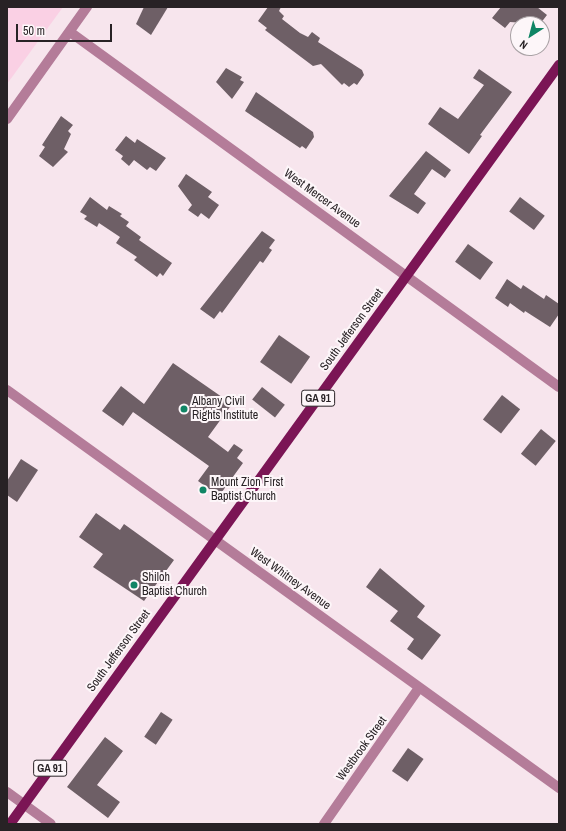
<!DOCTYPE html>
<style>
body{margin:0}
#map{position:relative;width:566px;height:831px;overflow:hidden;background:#f7e5ed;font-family:"Archivo Narrow",sans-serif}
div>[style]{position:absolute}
.green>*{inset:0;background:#fad0e4}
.building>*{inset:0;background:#6e5f66;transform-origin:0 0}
.minor>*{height:10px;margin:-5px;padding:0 5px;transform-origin:5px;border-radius:5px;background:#b47c99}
.major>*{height:10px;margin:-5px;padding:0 5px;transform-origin:5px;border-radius:5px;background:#7b1555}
.dots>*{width:11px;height:11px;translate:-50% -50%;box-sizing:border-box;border:2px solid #fdf6f9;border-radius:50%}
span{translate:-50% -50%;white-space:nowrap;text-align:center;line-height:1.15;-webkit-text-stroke:4px #fdf6f9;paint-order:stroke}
.shield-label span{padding:1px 3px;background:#fdf6f9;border:1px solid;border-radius:3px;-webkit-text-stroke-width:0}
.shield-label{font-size:11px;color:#282225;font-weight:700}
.street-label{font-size:12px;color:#282225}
.poi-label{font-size:12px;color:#282225}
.left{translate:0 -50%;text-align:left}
.frame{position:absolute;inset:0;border:8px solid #282225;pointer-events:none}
.north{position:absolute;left:510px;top:16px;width:40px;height:40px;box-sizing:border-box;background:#fdf6f9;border:1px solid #a8a1a4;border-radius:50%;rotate:216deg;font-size:11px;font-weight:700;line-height:16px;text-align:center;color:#282225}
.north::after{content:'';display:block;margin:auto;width:14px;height:18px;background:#108565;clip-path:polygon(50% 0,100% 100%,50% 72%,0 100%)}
.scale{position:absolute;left:16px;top:24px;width:96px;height:18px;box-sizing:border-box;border:2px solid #282225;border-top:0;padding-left:5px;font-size:12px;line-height:14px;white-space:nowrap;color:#282225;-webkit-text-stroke:3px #fdf6f9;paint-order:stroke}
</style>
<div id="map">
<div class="green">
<i style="clip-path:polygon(7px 7px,63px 7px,7px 84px)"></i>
</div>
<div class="building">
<i style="clip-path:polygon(144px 7px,168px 7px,151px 35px,136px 24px)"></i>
<i style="clip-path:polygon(268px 7px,281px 7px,279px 11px,284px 16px,282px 19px,300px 33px,308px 37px,312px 32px,320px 38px,318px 42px,362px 70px,364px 75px,357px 85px,354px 83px,349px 87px,344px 83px,342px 85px,321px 64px,313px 66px,265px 30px,267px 28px,258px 21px)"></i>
<i style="clip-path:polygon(501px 7px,537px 7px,547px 15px,540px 24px,510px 22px,505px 28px,492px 18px)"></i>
<i style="clip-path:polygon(226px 68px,242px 77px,240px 80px,244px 82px,232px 99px,216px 82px)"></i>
<i style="clip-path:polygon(479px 69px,512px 92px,480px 135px,482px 136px,469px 154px,428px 124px,440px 107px,458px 119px,484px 85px,473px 78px)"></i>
<i style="clip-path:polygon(256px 92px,313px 132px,314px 137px,306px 149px,302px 146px,300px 148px,245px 111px)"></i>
<i style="clip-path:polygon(61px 116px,73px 125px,68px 131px,71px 134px,64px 149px,68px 152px,53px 167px,39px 156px,45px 147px,42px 145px)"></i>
<i style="clip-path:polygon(126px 136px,135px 143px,137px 139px,166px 158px,156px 171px,150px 167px,147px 170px,134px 160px,129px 166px,121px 159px,123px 156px,115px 150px)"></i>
<i style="clip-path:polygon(426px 151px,451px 170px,445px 178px,432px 169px,414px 194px,426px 203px,418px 214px,389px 196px)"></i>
<i style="clip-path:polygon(186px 174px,212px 192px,208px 197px,219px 205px,209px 219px,201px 213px,198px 217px,188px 210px,192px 205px,178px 186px)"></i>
<i style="clip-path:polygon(90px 197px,107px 210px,109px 206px,122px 214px,120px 216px,129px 222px,126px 226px,141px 237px,139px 240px,172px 263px,163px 276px,160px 273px,157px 277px,134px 260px,137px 257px,116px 243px,120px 237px,99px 223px,97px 227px,84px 219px,87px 216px,80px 212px)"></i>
<i style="left:520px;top:197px;width:31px;height:18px;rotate:37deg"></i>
<i style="clip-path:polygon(262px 231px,275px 240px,269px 248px,272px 250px,263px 263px,260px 261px,222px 313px,220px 311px,214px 319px,200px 309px)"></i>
<i style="left:468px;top:244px;width:31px;height:22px;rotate:36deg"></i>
<i style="clip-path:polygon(507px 279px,521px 289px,523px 285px,544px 299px,546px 295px,559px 304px,559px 314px,550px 327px,525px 311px,524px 313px,510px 303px,508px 307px,495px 298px)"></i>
<i style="left:279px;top:335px;width:38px;height:33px;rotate:35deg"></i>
<i style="clip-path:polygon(173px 363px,232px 404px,208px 437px,228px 452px,234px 444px,243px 450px,237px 458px,243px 463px,219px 496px,198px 481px,209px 466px,133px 412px,123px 426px,102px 411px,121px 386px,144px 404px)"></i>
<i style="left:262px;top:387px;width:29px;height:16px;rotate:38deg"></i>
<i style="left:502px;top:395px;width:23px;height:31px;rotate:38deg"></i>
<i style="left:541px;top:429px;width:19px;height:32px;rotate:39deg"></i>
<i style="clip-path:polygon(21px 459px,38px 470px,17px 502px,7px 495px,7px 481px)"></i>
<i style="clip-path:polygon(96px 513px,120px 530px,124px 524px,174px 560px,144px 601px,93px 567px,103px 554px,79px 537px)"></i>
<i style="clip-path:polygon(380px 568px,425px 606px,417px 617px,441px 635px,422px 660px,407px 649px,414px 639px,390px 621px,398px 611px,366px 587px)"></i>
<i style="left:161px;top:712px;width:14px;height:30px;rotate:34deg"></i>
<i style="clip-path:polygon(105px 737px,123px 751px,97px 785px,120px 802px,108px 818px,67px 787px)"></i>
<i style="left:408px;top:748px;width:19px;height:28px;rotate:35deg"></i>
</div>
<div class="minor">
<i style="left:70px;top:32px;width:604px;rotate:35.98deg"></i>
<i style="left:7px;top:119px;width:138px;rotate:-54.5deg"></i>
<i style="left:7px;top:390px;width:681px;rotate:35.79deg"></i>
<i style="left:7px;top:792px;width:54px;rotate:36deg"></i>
<i style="left:324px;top:824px;width:166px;rotate:-55.1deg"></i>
</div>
<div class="major">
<i style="left:10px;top:824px;width:937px;rotate:-54.12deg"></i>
</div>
<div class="dots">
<i style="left:184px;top:409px;background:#108565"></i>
<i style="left:203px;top:490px;background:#108565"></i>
<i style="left:134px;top:585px;background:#108565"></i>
</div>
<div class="shield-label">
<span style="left:318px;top:398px">GA 91</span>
<span style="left:50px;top:768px">GA 91</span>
</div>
<div class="street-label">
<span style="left:322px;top:199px;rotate:36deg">West Mercer Avenue</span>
<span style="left:352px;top:330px;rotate:-54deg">South Jefferson Street</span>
<span style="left:290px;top:579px;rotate:36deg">West Whitney Avenue</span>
<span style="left:119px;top:651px;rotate:-54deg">South Jefferson Street</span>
<span style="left:362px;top:749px;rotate:-54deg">Westbrook Street</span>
</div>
<div class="poi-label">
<span class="left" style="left:192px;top:409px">Albany Civil<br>Rights Institute</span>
<span class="left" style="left:211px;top:490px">Mount Zion First<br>Baptist Church</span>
<span class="left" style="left:142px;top:585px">Shiloh<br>Baptist Church</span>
</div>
<div class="frame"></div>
<div class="north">N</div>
<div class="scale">50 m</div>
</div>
